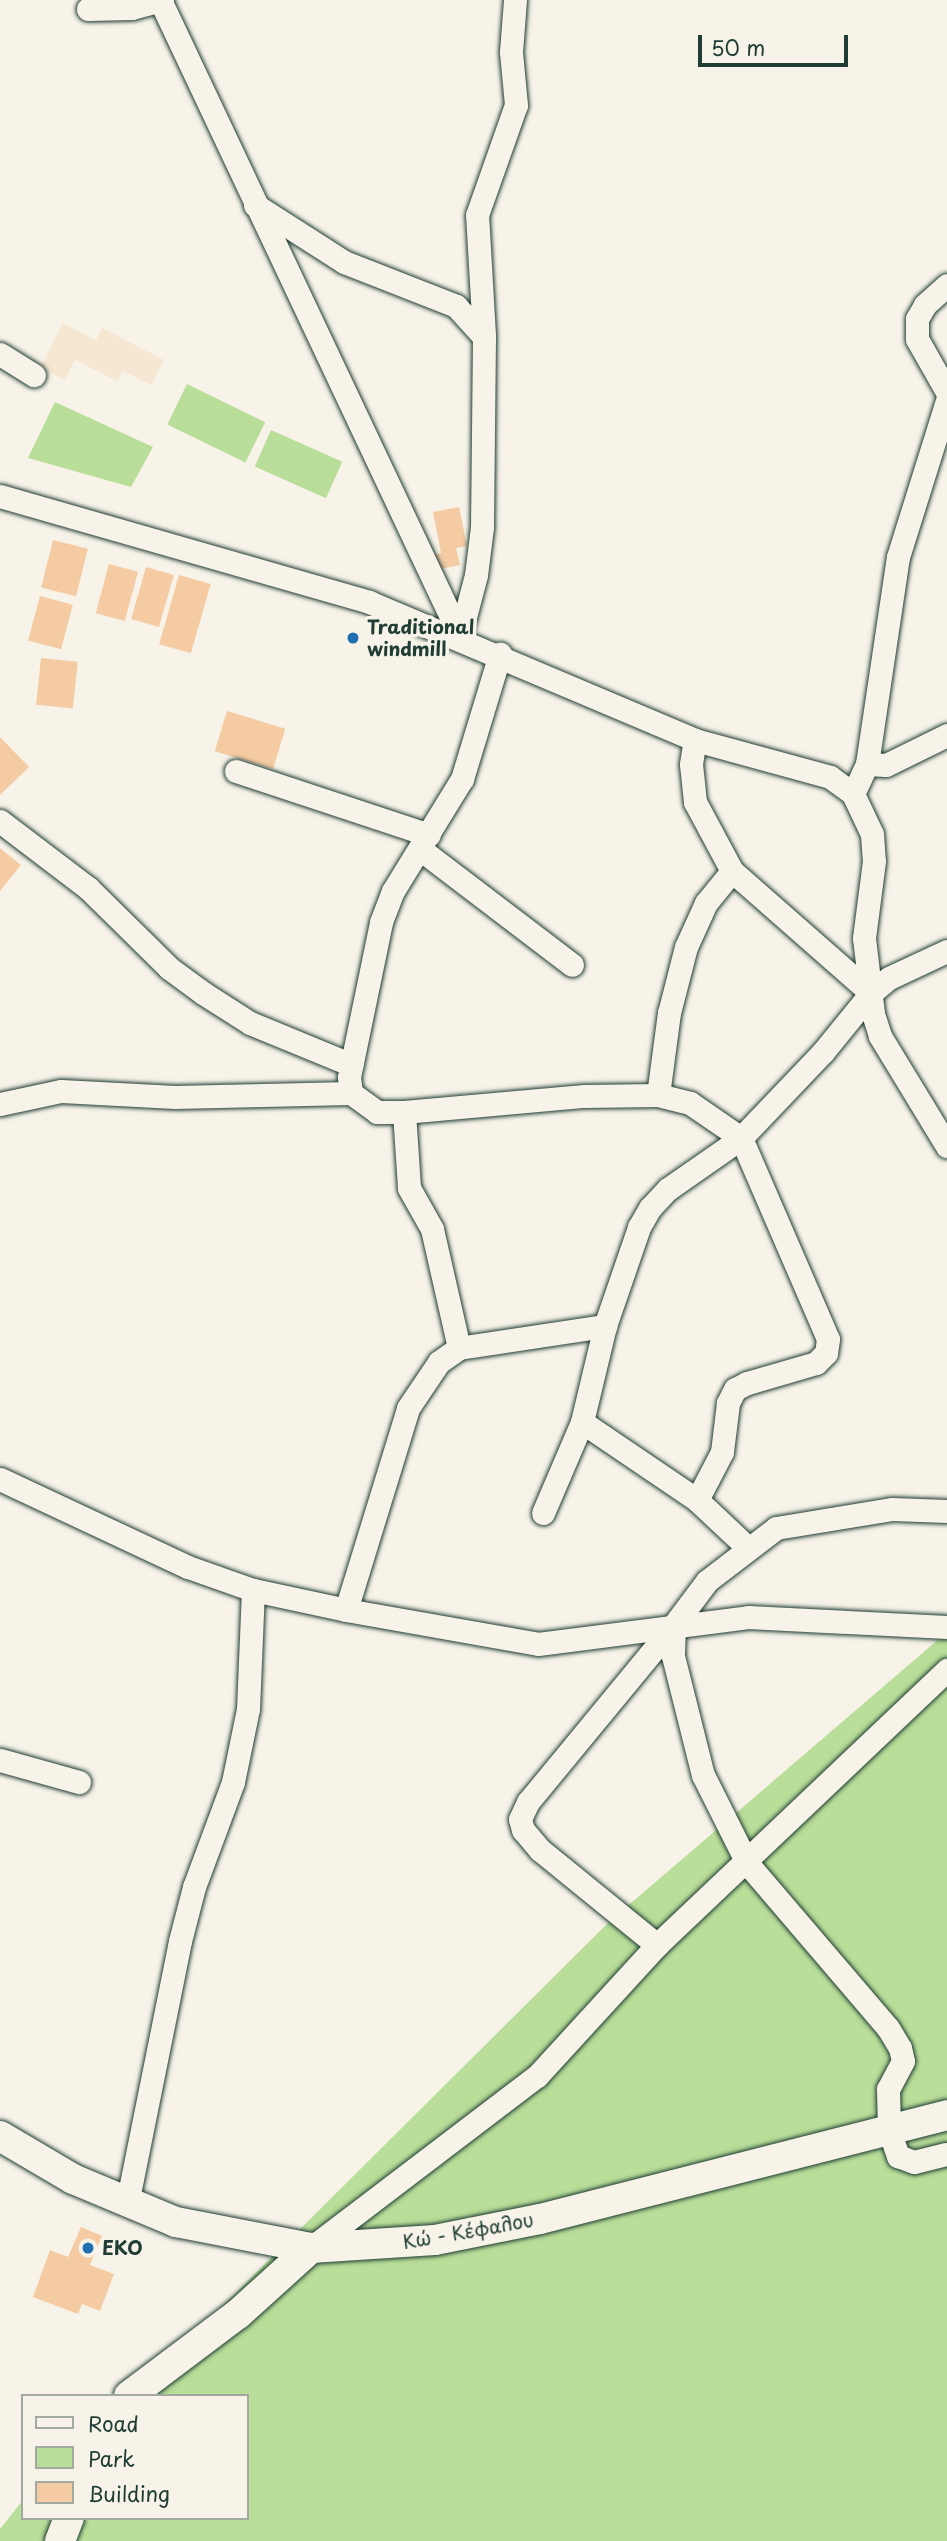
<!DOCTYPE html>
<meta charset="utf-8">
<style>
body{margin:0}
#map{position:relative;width:947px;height:2541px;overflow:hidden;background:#f7f3e8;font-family:"Playpen Sans",sans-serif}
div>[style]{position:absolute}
.built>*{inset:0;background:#f6e7d3}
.green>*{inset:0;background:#b9de99;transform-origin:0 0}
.building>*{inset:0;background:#f4cba3;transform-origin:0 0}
.roads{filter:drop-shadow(0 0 2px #1f3d34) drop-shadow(0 0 2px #1f3d34)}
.minor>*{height:23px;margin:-11.5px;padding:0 11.5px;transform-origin:11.5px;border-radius:11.5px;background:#f7f3e8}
.major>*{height:30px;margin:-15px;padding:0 15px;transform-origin:15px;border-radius:15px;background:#f7f3e8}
.dots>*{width:19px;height:19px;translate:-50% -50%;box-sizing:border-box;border:4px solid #f7f3e8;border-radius:50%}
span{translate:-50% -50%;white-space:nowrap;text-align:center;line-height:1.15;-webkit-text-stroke:7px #f7f3e8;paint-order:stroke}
.poi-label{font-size:19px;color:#1f3d34;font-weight:700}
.left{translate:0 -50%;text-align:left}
.street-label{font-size:19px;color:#1f3d34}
.legend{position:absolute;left:21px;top:2394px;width:228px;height:126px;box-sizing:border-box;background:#f7f3e8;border:2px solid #a1aaa0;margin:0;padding:9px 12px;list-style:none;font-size:21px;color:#1f3d34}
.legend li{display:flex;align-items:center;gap:14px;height:35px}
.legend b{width:35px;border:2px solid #a1aaa0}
.scale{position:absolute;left:698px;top:35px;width:150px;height:32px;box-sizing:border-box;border:4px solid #1f3d34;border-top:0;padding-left:9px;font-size:21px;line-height:24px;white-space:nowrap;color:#1f3d34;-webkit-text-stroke:5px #f7f3e8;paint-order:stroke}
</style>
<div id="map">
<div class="built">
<i style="clip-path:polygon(63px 323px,96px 340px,102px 328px,164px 360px,151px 385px,123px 371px,117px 381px,75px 360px,65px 380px,40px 368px)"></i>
</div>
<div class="green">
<i style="left:187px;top:384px;width:87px;height:45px;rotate:26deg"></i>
<i style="clip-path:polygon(55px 402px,153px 447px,131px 487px,28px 458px)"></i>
<i style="left:271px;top:430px;width:78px;height:40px;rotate:24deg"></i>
<i style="clip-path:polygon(947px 1632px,947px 2541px,0 2541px,0 2529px,23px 2500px,23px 2518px,247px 2518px,247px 2396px,132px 2396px,610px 1921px)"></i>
</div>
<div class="building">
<i style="clip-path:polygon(459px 507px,467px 546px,456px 548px,460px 565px,435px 570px,427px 556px,441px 553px,433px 512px)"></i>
<i style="left:53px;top:540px;width:36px;height:49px;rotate:14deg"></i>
<i style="left:109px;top:564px;width:30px;height:51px;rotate:15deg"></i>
<i style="left:146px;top:567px;width:29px;height:54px;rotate:16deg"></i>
<i style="left:179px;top:575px;width:33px;height:72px;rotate:16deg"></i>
<i style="left:40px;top:596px;width:34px;height:46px;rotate:15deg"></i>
<i style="left:41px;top:658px;width:37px;height:47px;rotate:6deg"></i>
<i style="left:227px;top:711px;width:61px;height:42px;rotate:17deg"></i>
<i style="clip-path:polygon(0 737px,29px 767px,0 795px)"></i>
<i style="clip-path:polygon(0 848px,21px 865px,0 891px)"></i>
<i style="clip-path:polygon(81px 2227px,102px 2236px,90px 2265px,114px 2274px,100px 2311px,82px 2304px,78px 2314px,33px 2297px,50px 2250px,68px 2257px)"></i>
</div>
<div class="roads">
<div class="minor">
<i style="left:160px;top:0;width:703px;rotate:64.75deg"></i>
<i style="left:88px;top:9px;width:44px;rotate:-1.3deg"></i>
<i style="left:132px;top:8px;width:31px;rotate:-15deg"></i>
<i style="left:255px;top:205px;width:106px;rotate:32.6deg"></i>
<i style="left:344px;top:262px;width:120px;rotate:21.4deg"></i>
<i style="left:456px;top:306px;width:42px;rotate:47.9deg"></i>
<i style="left:484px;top:337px;width:190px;rotate:90.6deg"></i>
<i style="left:482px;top:527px;width:48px;rotate:97.1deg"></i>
<i style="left:476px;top:575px;width:63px;rotate:104.7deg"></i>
<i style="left:947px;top:285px;width:30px;rotate:138deg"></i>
<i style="left:925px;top:305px;width:16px;rotate:120deg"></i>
<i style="left:917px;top:319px;width:20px;rotate:90deg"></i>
<i style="left:917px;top:339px;width:61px;rotate:60.5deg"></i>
<i style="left:484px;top:335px;width:120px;rotate:-93.3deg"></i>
<i style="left:477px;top:215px;width:117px;rotate:-70.5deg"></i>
<i style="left:516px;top:105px;width:53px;rotate:-95.4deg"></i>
<i style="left:511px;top:52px;width:52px;rotate:-85.6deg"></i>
<i style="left:0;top:354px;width:40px;rotate:32deg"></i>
<i style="left:0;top:496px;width:384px;rotate:16deg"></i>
<i style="left:369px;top:602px;width:354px;rotate:22.9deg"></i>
<i style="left:695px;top:740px;width:140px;rotate:15.3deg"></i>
<i style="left:830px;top:777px;width:29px;rotate:36deg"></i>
<i style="left:853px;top:794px;width:44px;rotate:64.6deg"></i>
<i style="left:872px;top:834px;width:27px;rotate:86deg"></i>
<i style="left:874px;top:861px;width:78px;rotate:97.4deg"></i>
<i style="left:864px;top:938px;width:77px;rotate:83.2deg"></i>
<i style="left:873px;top:1014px;width:23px;rotate:72deg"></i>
<i style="left:880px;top:1036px;width:129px;rotate:58.7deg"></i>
<i style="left:867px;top:764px;width:19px;rotate:3deg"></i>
<i style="left:886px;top:765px;width:68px;rotate:-26.2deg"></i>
<i style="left:236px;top:771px;width:203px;rotate:18.3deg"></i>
<i style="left:853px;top:794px;width:33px;rotate:-65deg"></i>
<i style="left:867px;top:764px;width:209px;rotate:-81.5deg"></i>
<i style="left:898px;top:557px;width:164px;rotate:-72.6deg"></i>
<i style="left:0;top:821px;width:111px;rotate:37.3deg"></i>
<i style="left:88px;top:888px;width:114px;rotate:44.6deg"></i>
<i style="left:169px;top:968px;width:42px;rotate:36.3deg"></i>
<i style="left:203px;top:993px;width:56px;rotate:32.6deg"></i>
<i style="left:250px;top:1023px;width:110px;rotate:22.4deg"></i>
<i style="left:420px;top:849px;width:191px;rotate:37.3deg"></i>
<i style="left:732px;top:871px;width:185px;rotate:41.3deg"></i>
<i style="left:351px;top:1093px;width:16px;rotate:-97deg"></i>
<i style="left:349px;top:1077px;width:158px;rotate:-78.3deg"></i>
<i style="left:381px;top:922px;width:33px;rotate:-69deg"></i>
<i style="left:393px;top:891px;width:132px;rotate:-58.4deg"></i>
<i style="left:462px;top:779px;width:131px;rotate:-73.1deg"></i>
<i style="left:658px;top:1095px;width:83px;rotate:-82.4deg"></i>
<i style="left:669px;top:1013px;width:68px;rotate:-75.6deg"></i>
<i style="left:686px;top:947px;width:48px;rotate:-65.6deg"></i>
<i style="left:706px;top:903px;width:41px;rotate:-50.9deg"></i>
<i style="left:732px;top:871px;width:78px;rotate:-118.2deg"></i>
<i style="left:695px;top:802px;width:38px;rotate:-96deg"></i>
<i style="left:691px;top:764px;width:24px;rotate:-81deg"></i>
<i style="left:0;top:1104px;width:62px;rotate:-12deg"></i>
<i style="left:61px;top:1091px;width:114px;rotate:3deg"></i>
<i style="left:175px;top:1097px;width:176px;rotate:-1.3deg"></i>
<i style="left:351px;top:1093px;width:32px;rotate:36deg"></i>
<i style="left:377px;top:1112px;width:27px"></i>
<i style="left:404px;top:1112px;width:76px;rotate:86.2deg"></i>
<i style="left:409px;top:1188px;width:47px;rotate:60.7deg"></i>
<i style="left:432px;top:1229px;width:122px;rotate:77.2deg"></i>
<i style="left:404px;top:1112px;width:181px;rotate:-5.1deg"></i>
<i style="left:584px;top:1096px;width:74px;rotate:-0.8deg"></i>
<i style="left:658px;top:1095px;width:33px;rotate:14deg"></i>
<i style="left:690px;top:1103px;width:62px;rotate:34.5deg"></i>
<i style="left:741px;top:1138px;width:219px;rotate:66.6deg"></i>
<i style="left:828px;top:1339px;width:14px;rotate:98deg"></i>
<i style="left:826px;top:1353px;width:14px;rotate:135deg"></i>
<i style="left:816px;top:1363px;width:72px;rotate:163.8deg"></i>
<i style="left:747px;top:1383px;width:13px;rotate:153deg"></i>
<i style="left:735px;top:1389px;width:16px;rotate:117deg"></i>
<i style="left:728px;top:1403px;width:49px;rotate:97deg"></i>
<i style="left:722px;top:1452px;width:54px;rotate:117.5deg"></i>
<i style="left:697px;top:1500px;width:67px;rotate:43.2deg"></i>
<i style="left:605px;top:1326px;width:99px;rotate:103.5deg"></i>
<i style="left:582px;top:1422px;width:139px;rotate:34.1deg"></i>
<i style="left:0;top:1479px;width:208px;rotate:25.1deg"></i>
<i style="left:188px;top:1567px;width:69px;rotate:19.5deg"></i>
<i style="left:253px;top:1590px;width:95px;rotate:12.1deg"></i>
<i style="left:346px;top:1610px;width:211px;rotate:-72.9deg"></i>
<i style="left:408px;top:1408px;width:55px;rotate:-56deg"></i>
<i style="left:439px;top:1362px;width:24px;rotate:-35deg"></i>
<i style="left:459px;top:1348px;width:148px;rotate:-8.6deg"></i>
<i style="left:605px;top:1326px;width:105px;rotate:-71deg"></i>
<i style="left:639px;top:1227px;width:22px;rotate:-60deg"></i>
<i style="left:650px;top:1208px;width:26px;rotate:-47deg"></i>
<i style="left:668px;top:1189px;width:89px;rotate:-34.9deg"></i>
<i style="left:741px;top:1138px;width:119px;rotate:-46.4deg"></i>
<i style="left:823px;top:1052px;width:76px;rotate:-50.9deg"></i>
<i style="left:871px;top:993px;width:23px;rotate:-40deg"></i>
<i style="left:889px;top:978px;width:64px;rotate:-25deg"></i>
<i style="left:543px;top:1513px;width:99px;rotate:-66.8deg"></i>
<i style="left:346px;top:1610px;width:195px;rotate:10deg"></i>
<i style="left:538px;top:1644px;width:212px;rotate:-7.3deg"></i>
<i style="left:748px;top:1617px;width:199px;rotate:2.9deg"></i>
<i style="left:674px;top:1625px;width:55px;rotate:-53.1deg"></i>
<i style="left:707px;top:1581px;width:87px;rotate:-37.5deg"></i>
<i style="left:776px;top:1528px;width:118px;rotate:-9.3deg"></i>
<i style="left:892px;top:1509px;width:55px;rotate:2.1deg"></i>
<i style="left:0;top:1760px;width:82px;rotate:15.6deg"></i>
<i style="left:657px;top:1945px;width:151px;rotate:-140.9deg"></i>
<i style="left:540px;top:1850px;width:26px;rotate:-130deg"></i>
<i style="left:523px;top:1830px;width:11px;rotate:-105deg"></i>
<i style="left:520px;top:1819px;width:19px;rotate:-65deg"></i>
<i style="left:528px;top:1802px;width:229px;rotate:-50.5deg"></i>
<i style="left:674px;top:1625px;width:31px;rotate:92deg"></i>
<i style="left:673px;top:1656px;width:123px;rotate:75.9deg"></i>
<i style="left:703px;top:1775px;width:98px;rotate:63.4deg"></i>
<i style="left:747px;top:1863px;width:217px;rotate:49.5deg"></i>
<i style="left:888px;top:2028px;width:23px;rotate:59deg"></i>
<i style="left:900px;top:2048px;width:13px;rotate:77deg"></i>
<i style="left:903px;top:2061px;width:32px;rotate:118deg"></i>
<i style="left:888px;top:2089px;width:41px;rotate:88.6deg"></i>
<i style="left:889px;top:2130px;width:28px;rotate:71deg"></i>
<i style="left:898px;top:2156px;width:17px;rotate:21deg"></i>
<i style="left:914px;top:2162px;width:33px;rotate:-14deg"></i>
<i style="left:127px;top:2204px;width:268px;rotate:-78.6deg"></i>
<i style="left:180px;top:1941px;width:56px;rotate:-75.5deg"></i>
<i style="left:194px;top:1887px;width:112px;rotate:-69.6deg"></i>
<i style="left:233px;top:1782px;width:75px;rotate:-78.4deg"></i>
<i style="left:248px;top:1709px;width:119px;rotate:-87.6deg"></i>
<i style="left:311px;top:2248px;width:284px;rotate:-37.3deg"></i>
<i style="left:537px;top:2076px;width:178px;rotate:-47.5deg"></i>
<i style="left:657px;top:1945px;width:400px;rotate:-43.5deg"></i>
</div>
<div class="major">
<i style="left:0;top:2136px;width:85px;rotate:30.5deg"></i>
<i style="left:73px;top:2179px;width:112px;rotate:22.7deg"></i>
<i style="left:176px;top:2222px;width:137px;rotate:10.9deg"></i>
<i style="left:311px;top:2248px;width:124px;rotate:-3.7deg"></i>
<i style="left:435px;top:2240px;width:107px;rotate:-11.3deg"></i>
<i style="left:540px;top:2219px;width:420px;rotate:-14.3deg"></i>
<i style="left:129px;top:2396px;width:136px;rotate:-37deg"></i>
<i style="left:238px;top:2314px;width:98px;rotate:-42.1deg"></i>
<i style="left:60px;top:2541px;width:25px;rotate:-69deg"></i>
</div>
</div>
<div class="dots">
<i style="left:353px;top:638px;background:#1f6fb2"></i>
<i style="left:88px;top:2248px;background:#1f6fb2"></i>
</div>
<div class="poi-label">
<span class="left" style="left:367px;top:638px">Traditional<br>windmill</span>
<span class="left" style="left:102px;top:2248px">EKO</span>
</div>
<div class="street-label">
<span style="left:468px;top:2231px;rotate:-10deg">Κώ - Κέφαλου</span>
</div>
<ul class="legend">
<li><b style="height:9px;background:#f7f3e8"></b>Road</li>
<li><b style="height:19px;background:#b9de99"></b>Park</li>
<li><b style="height:19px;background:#f4cba3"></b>Building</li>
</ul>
<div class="scale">50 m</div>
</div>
